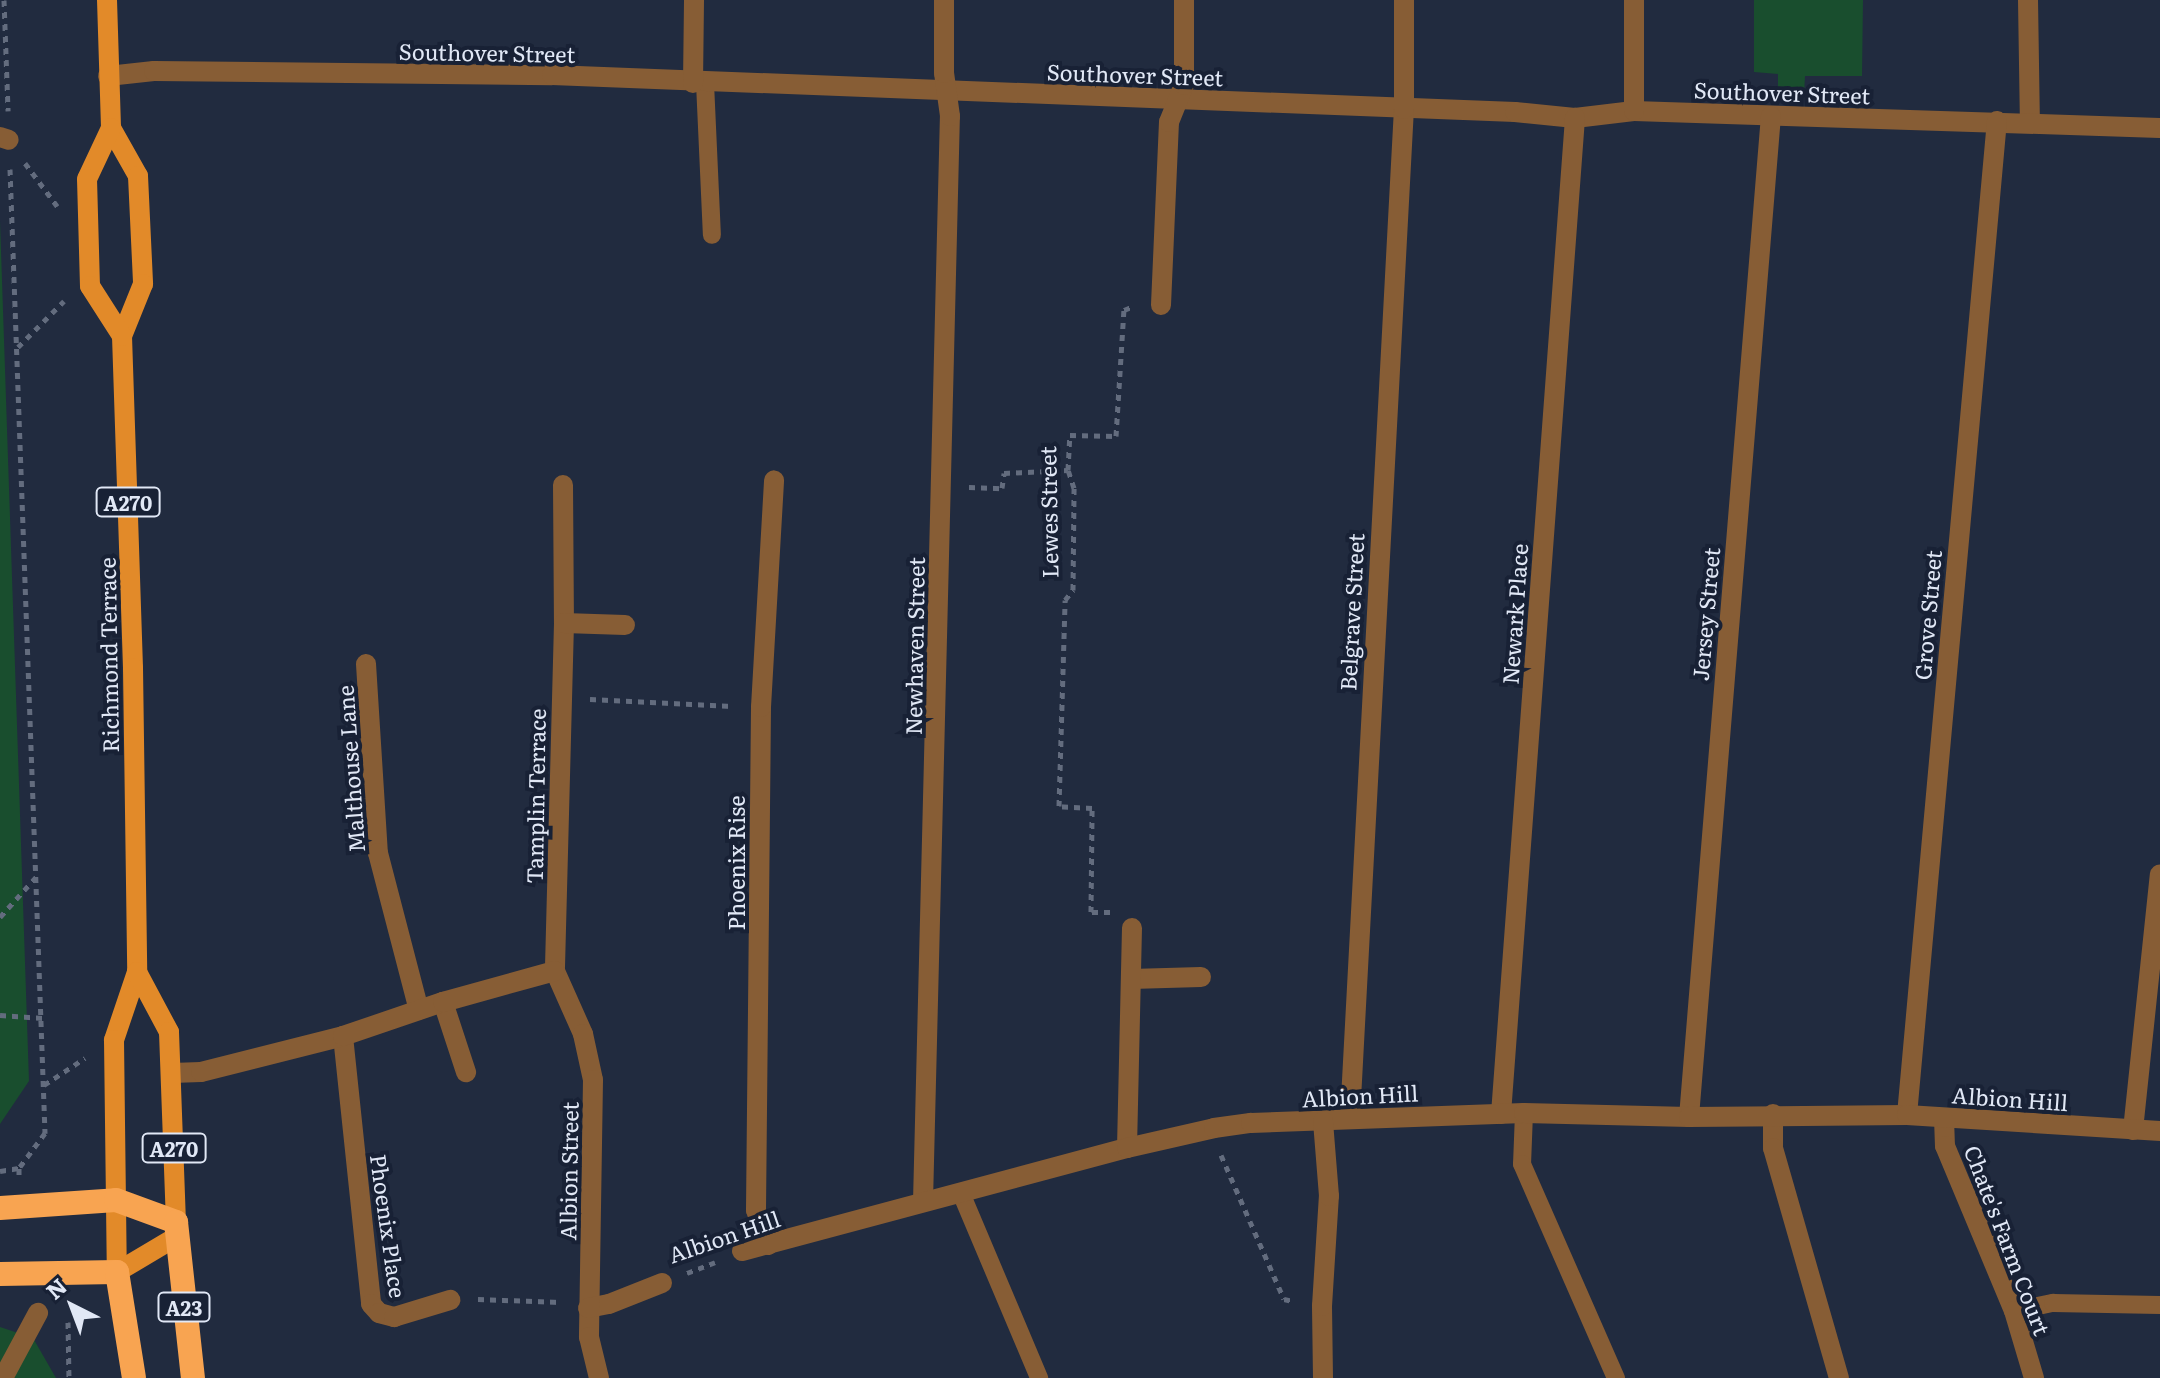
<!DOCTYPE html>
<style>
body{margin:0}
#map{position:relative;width:2160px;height:1378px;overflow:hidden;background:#212b3f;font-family:Literata,serif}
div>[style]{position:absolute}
.green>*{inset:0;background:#194e2e}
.path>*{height:5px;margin-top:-2.5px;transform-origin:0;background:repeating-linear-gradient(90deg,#636c7e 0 6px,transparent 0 12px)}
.lane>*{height:18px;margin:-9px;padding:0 9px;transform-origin:9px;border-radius:9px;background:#875d35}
.street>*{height:20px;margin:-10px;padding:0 10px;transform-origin:10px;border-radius:10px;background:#875d35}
.primary>*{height:20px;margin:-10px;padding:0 10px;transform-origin:10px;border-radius:10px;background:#e28a29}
.highway>*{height:24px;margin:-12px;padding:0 12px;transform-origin:12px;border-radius:12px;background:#f8a451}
span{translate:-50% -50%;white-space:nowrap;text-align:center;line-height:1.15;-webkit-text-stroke:8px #182135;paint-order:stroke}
.shield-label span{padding:2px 6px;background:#182135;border:2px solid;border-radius:6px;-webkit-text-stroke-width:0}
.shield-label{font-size:20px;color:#e1e8f6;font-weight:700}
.street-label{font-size:22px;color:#e1e8f6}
.north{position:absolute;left:32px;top:1266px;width:80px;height:80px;-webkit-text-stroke:6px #182135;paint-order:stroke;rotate:318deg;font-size:22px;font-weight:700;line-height:32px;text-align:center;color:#e1e8f6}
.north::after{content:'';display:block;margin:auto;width:28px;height:36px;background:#e1e8f6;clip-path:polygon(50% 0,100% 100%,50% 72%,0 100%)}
</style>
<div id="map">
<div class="green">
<i style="clip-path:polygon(1754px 0,1863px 0,1862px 76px,1805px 76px,1804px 95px,1778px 93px,1778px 74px,1754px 72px)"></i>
<i style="clip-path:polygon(0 221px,29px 1081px,0 1124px)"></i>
<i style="clip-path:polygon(0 1327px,33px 1338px,56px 1378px,0 1378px)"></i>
</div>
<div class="path">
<i style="left:4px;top:0;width:111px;rotate:87.9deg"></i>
<i style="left:25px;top:163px;width:54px;rotate:53.3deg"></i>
<i style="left:10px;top:169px;width:965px;rotate:87.92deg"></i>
<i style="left:45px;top:1133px;width:44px;rotate:126.6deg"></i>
<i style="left:19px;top:1168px;width:9px;rotate:90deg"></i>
<i style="left:18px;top:347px;width:65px;rotate:-45deg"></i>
<i style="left:969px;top:487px;width:33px;rotate:2deg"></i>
<i style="left:1002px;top:488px;width:15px;rotate:-82deg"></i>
<i style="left:1004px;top:473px;width:64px;rotate:-2.7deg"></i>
<i style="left:590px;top:699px;width:142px;rotate:2.8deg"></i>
<i style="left:1110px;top:912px;width:19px;rotate:180deg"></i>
<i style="left:1091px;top:912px;width:104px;rotate:-89.4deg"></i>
<i style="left:1092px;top:808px;width:33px;rotate:-177deg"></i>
<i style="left:1059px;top:806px;width:206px;rotate:-88.3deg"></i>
<i style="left:1065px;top:600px;width:13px;rotate:-51deg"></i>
<i style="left:1073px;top:590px;width:102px;rotate:-89.4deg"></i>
<i style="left:1074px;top:488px;width:19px;rotate:-108deg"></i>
<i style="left:1068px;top:470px;width:35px;rotate:-87deg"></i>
<i style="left:1070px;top:435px;width:46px;rotate:1.2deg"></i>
<i style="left:1116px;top:436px;width:126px;rotate:-86.4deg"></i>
<i style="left:1124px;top:310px;width:11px;rotate:-22deg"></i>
<i style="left:0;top:917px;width:54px;rotate:-48deg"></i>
<i style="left:0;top:1015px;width:43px;rotate:4deg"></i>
<i style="left:44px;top:1085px;width:49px;rotate:-33.4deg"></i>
<i style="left:1221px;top:1155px;width:157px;rotate:66.4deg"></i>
<i style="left:1284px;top:1299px;width:9px;rotate:13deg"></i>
<i style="left:0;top:1171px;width:19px;rotate:-9deg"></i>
<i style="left:687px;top:1273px;width:30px;rotate:-21deg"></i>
<i style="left:478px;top:1299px;width:82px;rotate:2.1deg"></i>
<i style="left:68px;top:1322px;width:56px;rotate:89deg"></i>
</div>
<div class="lane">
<i style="left:705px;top:83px;width:152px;rotate:87.4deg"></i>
<i style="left:1524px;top:1113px;width:51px;rotate:92.2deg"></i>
<i style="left:1522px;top:1164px;width:234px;rotate:66.3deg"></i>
<i style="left:961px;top:1193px;width:201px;rotate:67.1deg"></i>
<i style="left:2014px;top:1311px;width:40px;rotate:-12deg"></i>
<i style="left:2053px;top:1303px;width:107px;rotate:1.1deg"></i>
</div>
<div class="street">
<i style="left:2028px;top:0;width:122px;rotate:89.1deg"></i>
<i style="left:108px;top:76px;width:46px;rotate:-6.2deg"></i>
<i style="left:154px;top:71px;width:398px;rotate:0.6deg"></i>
<i style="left:552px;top:75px;width:964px;rotate:2.2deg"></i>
<i style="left:1515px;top:112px;width:60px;rotate:5.7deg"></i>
<i style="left:1575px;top:118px;width:59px;rotate:-6.8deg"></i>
<i style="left:1634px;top:111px;width:526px;rotate:1.85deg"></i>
<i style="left:693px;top:83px;width:83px;rotate:-89.3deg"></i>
<i style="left:1634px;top:111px;width:111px;rotate:-90deg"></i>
<i style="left:0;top:137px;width:9px;rotate:18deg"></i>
<i style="left:1161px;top:305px;width:183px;rotate:-87.5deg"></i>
<i style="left:1169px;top:122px;width:40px;rotate:-68deg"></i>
<i style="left:1184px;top:85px;width:85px;rotate:-90deg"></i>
<i style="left:563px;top:485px;width:138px;rotate:89.6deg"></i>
<i style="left:564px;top:623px;width:348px;rotate:91.5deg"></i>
<i style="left:555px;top:971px;width:69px;rotate:66deg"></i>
<i style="left:583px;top:1034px;width:47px;rotate:77.7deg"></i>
<i style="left:593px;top:1080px;width:257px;rotate:90.9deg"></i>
<i style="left:589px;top:1337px;width:42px;rotate:76.3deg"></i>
<i style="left:564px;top:623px;width:61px;rotate:1.9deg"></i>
<i style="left:366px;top:664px;width:189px;rotate:86.4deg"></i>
<i style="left:378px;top:853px;width:162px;rotate:75.4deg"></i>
<i style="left:1131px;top:979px;width:70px;rotate:-1.6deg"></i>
<i style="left:443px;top:1002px;width:74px;rotate:71.8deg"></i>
<i style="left:343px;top:1036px;width:269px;rotate:84deg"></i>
<i style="left:371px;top:1304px;width:12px;rotate:48deg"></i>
<i style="left:379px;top:1313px;width:16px;rotate:15deg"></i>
<i style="left:394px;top:1317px;width:59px;rotate:-16.9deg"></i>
<i style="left:172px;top:1073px;width:29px;rotate:-2deg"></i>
<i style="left:201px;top:1072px;width:146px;rotate:-14.2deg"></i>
<i style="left:343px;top:1036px;width:106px;rotate:-18.8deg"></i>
<i style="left:443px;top:1002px;width:116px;rotate:-15.5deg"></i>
<i style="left:1501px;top:1114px;width:999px;rotate:-85.75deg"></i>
<i style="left:1773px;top:1114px;width:34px;rotate:90deg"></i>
<i style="left:1773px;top:1148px;width:239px;rotate:74deg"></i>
<i style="left:1907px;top:1115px;width:998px;rotate:-84.83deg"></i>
<i style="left:1689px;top:1117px;width:1004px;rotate:-85.32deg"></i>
<i style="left:1350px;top:1118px;width:1010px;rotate:-86.94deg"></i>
<i style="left:1404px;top:109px;width:109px;rotate:-90deg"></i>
<i style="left:1944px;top:1118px;width:28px;rotate:88deg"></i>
<i style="left:1945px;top:1146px;width:179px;rotate:67.3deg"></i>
<i style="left:2014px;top:1311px;width:70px;rotate:73.4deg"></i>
<i style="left:2133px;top:1130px;width:257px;rotate:-84deg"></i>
<i style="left:1127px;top:1148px;width:220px;rotate:-88.7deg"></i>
<i style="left:923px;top:1202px;width:1086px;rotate:-88.58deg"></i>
<i style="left:950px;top:116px;width:43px;rotate:-97.9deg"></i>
<i style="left:944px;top:73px;width:73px;rotate:-90deg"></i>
<i style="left:768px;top:1245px;width:37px;rotate:-109deg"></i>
<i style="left:756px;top:1210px;width:503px;rotate:-89.43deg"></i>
<i style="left:761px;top:707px;width:227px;rotate:-86.7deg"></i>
<i style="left:742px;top:1251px;width:399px;rotate:-15deg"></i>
<i style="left:1127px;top:1148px;width:89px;rotate:-12.9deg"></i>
<i style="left:1214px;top:1128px;width:37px;rotate:-8deg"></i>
<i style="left:1251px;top:1123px;width:273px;rotate:-2.1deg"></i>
<i style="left:1524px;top:1113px;width:165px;rotate:1.4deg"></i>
<i style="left:1689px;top:1117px;width:218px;rotate:-0.5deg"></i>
<i style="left:1907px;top:1115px;width:254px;rotate:3.6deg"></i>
<i style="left:588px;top:1308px;width:21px;rotate:-11deg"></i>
<i style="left:609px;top:1304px;width:57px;rotate:-21.6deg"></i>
<i style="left:3px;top:1378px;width:74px;rotate:-61.7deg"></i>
<i style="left:1323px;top:1378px;width:72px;rotate:-90.8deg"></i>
<i style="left:1322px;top:1306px;width:110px;rotate:-86.4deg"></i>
<i style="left:1329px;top:1196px;width:75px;rotate:-94.6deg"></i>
</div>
<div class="primary">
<i style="left:107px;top:0;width:128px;rotate:88.2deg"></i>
<i style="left:111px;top:128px;width:55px;rotate:60.6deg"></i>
<i style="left:138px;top:176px;width:108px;rotate:87.3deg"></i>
<i style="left:143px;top:284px;width:56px;rotate:112deg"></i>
<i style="left:122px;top:336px;width:332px;rotate:88.1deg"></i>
<i style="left:133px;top:668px;width:304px;rotate:89.2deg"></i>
<i style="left:137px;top:972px;width:72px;rotate:108.7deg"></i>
<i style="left:114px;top:1040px;width:232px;rotate:89.3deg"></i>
<i style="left:111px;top:128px;width:56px;rotate:115.2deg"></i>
<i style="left:87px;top:179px;width:107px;rotate:88.4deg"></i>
<i style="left:90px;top:286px;width:59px;rotate:57.4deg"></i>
<i style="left:137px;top:972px;width:68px;rotate:61.9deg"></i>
<i style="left:169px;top:1032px;width:190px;rotate:87.9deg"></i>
<i style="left:117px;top:1272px;width:69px;rotate:-30.7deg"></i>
</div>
<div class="highway">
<i style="left:0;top:1208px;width:116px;rotate:-3.9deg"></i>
<i style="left:116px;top:1200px;width:64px;rotate:20.1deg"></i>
<i style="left:176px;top:1222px;width:157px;rotate:83.8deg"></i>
<i style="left:0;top:1274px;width:117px;rotate:-1deg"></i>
<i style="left:117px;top:1272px;width:107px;rotate:80.9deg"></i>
</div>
<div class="shield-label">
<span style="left:128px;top:502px">A270</span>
<span style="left:174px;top:1148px">A270</span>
<span style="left:184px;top:1307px">A23</span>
</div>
<div class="street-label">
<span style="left:487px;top:52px;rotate:1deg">Southover Street</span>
<span style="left:1135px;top:74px;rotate:2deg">Southover Street</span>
<span style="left:1782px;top:92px;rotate:2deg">Southover Street</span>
<span style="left:1048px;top:512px;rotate:-91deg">Lewes Street</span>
<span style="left:1351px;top:612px;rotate:-87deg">Belgrave Street</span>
<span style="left:1514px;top:614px;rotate:-86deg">Newark Place</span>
<span style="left:1705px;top:614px;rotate:-85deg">Jersey Street</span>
<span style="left:1927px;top:615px;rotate:-85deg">Grove Street</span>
<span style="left:914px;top:646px;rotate:-89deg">Newhaven Street</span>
<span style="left:108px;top:655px;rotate:-91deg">Richmond Terrace</span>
<span style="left:350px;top:769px;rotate:-94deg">Malthouse Lane</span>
<span style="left:535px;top:796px;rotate:-89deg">Tamplin Terrace</span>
<span style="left:736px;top:863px;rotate:-90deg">Phoenix Rise</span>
<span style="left:1360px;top:1095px;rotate:-3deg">Albion Hill</span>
<span style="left:2010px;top:1098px;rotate:4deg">Albion Hill</span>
<span style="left:568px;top:1171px;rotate:-89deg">Albion Street</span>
<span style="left:389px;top:1226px;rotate:82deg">Phoenix Place</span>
<span style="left:724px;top:1236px;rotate:-19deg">Albion Hill</span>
<span style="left:2008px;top:1240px;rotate:69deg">Chate's Farm Court</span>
</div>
<div class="north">N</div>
</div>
